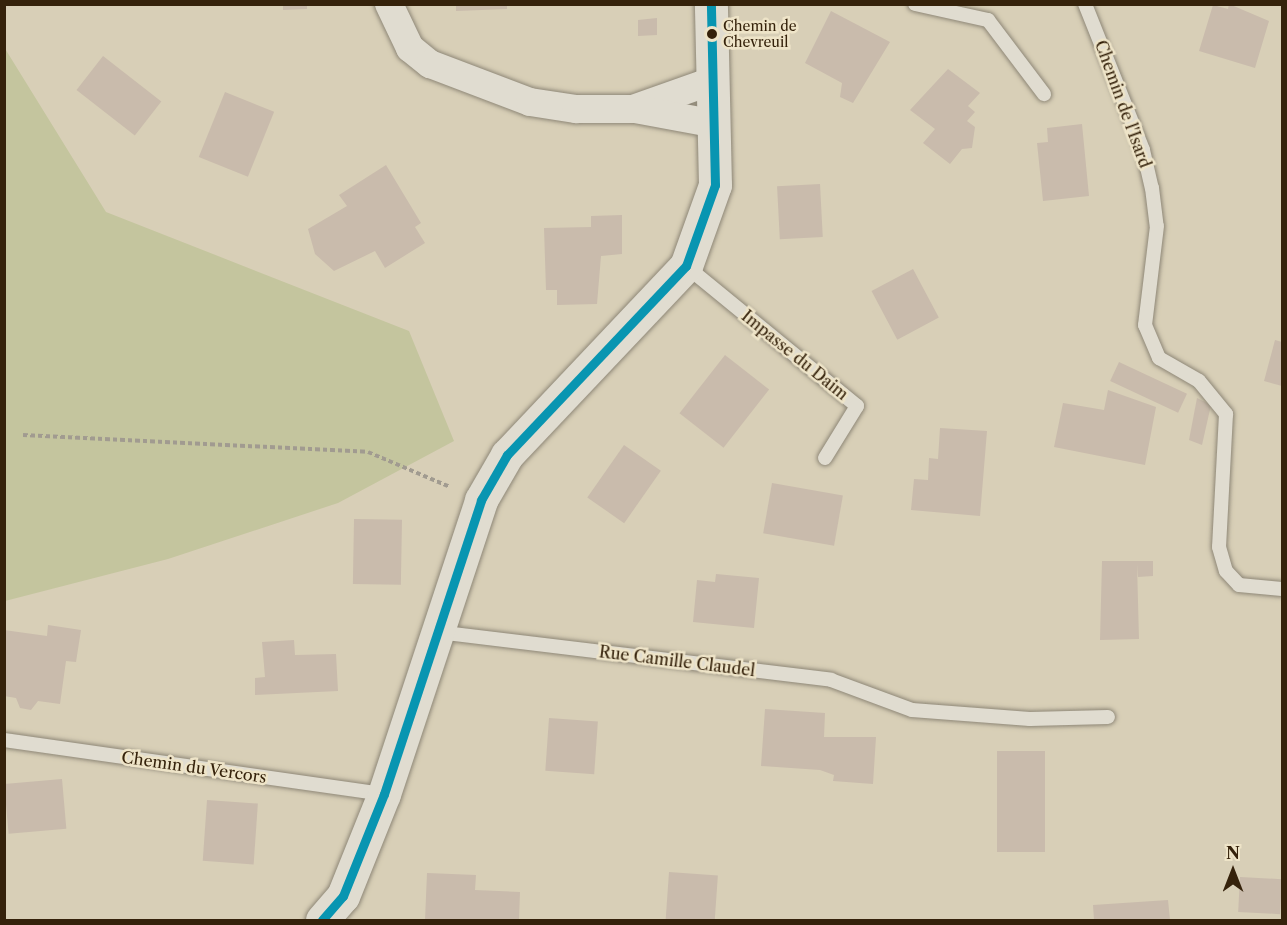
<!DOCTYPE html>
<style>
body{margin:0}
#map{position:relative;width:1287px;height:925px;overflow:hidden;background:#d8cfb7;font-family:"Libre Caslon Text",serif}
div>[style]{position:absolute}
.green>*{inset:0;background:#c4c59e}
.building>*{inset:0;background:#c9bbac;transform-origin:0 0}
.path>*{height:4px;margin-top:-2px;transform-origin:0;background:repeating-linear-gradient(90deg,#a19b90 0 4.5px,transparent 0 7.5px)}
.roads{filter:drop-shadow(0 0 2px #8e8777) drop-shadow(0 0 2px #8e8777)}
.lane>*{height:14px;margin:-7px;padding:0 7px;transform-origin:7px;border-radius:7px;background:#e0dcd0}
.street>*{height:28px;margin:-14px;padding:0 14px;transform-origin:14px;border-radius:14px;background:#e0dcd0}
.secondary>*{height:33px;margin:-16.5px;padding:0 16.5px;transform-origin:16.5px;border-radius:16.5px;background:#e0dcd0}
.bus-1>*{height:9px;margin:-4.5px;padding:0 4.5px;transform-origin:4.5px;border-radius:4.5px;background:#0895b1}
.dots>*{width:16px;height:16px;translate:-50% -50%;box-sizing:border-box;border:3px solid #eee4c8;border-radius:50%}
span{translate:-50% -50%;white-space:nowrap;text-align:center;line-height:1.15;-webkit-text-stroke:5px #eee4c8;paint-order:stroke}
.bus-label{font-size:14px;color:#35220b}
.left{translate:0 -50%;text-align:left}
.street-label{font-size:16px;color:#35220b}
.frame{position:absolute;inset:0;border:6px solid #35220b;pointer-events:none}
.north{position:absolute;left:1203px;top:841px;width:60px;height:60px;-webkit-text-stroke:4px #eee4c8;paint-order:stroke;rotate:0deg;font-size:16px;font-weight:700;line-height:24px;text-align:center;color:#35220b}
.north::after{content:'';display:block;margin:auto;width:21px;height:27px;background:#35220b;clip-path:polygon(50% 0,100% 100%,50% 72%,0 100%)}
</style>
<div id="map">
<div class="green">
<i style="clip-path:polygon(4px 47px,106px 212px,409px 331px,454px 441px,338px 503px,168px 559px,5px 601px)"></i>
</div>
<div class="building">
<i style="clip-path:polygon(283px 4px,307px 4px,307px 9px,283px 10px)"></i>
<i style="clip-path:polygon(456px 4px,507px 4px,507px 9px,456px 11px)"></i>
<i style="clip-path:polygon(1229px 4px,1269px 21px,1255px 68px,1199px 51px,1213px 5px,1228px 9px)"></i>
<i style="clip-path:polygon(831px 11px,890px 42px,853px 103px,840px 97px,842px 83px,805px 63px)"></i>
<i style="clip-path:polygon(657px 18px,657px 35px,638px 36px,638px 20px)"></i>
<i style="left:103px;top:56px;width:74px;height:43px;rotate:38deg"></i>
<i style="clip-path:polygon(948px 69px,980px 93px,968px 106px,975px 112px,967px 121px,975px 127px,972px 148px,962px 149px,950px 164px,923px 143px,935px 129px,910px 110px)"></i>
<i style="left:225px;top:92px;width:53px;height:70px;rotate:22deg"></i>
<i style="clip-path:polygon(1082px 124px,1089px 196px,1043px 201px,1037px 143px,1048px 142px,1047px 128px)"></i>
<i style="clip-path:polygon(386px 165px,421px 223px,415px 227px,425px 243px,385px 268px,375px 251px,334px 271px,315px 254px,308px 229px,347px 206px,339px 195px)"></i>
<i style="left:820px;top:184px;width:53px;height:43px;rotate:87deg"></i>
<i style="clip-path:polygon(622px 215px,622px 254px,601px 256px,597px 304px,557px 305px,557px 290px,546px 290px,544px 228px,591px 227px,591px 216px)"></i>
<i style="left:913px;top:269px;width:55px;height:47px;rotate:62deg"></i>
<i style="clip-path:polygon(1275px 340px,1282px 342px,1282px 386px,1264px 381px)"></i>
<i style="left:725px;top:355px;width:56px;height:74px;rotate:38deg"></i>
<i style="left:1119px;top:362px;width:75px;height:21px;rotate:25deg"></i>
<i style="clip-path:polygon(1108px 390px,1156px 407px,1145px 465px,1054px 447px,1063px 403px,1104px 410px)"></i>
<i style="clip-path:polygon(1197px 398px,1211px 405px,1202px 445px,1189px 440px)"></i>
<i style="clip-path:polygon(940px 428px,987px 431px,980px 516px,911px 510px,914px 479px,928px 480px,929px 458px,938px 459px)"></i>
<i style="left:624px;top:445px;width:45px;height:64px;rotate:35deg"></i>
<i style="left:772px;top:483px;width:72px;height:51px;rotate:10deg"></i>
<i style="left:354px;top:519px;width:48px;height:65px;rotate:1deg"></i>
<i style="clip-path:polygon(1102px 561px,1153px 561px,1153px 576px,1138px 577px,1137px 564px,1139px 639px,1100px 640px)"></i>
<i style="clip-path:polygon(716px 574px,759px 578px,754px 628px,693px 622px,697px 580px,715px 582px)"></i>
<i style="clip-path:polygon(48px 625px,81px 630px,76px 662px,66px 661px,60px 704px,38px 701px,31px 710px,20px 708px,16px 698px,4px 696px,4px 630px,47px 636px)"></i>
<i style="clip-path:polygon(294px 640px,295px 655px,336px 654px,338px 691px,255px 695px,255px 678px,265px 677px,262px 642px)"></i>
<i style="clip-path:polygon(765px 709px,825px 713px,824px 737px,876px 737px,873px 784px,833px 781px,834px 775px,820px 770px,761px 766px)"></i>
<i style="left:549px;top:718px;width:49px;height:53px;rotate:4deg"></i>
<i style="left:997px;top:751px;width:48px;height:101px"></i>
<i style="left:62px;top:779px;width:50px;height:58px;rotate:85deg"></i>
<i style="left:207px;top:800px;width:51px;height:61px;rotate:4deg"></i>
<i style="left:669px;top:872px;width:49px;height:48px;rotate:4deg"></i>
<i style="clip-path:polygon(427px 873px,476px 875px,475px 890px,520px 892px,519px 920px,425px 920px)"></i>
<i style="left:1240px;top:877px;width:42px;height:35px;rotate:3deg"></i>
<i style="clip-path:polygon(1168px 900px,1170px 920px,1094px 920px,1093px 905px)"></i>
</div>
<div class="path">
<i style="left:23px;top:435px;width:345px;rotate:2.8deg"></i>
<i style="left:368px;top:452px;width:89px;rotate:23.1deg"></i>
</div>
<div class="roads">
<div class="lane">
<i style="left:915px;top:4px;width:75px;rotate:12.4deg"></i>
<i style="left:988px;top:20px;width:93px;rotate:52.9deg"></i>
<i style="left:1085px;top:4px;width:157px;rotate:68.3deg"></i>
<i style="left:1143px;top:150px;width:39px;rotate:77deg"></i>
<i style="left:1152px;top:188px;width:38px;rotate:83deg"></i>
<i style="left:1157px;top:226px;width:100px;rotate:96.9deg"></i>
<i style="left:1145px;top:325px;width:36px;rotate:67deg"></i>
<i style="left:1159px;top:358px;width:46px;rotate:29.9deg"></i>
<i style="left:1199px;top:381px;width:43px;rotate:50.7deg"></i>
<i style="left:1226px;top:414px;width:133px;rotate:93deg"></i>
<i style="left:1219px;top:547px;width:25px;rotate:74deg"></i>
<i style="left:1226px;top:571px;width:19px;rotate:47deg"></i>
<i style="left:1239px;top:585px;width:43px;rotate:5.3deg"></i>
<i style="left:686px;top:266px;width:221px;rotate:39.3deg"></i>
<i style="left:857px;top:406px;width:61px;rotate:121.6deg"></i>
<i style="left:437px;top:632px;width:397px;rotate:6.9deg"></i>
<i style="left:831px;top:680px;width:86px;rotate:20.3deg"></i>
<i style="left:912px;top:710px;width:118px;rotate:4.4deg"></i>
<i style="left:1030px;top:719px;width:78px;rotate:-1.5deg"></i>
<i style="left:4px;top:740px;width:384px;rotate:8.1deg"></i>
</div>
<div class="street">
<i style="left:389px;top:4px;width:49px;rotate:64.5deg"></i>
<i style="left:410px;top:48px;width:26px;rotate:39deg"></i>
<i style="left:430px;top:64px;width:107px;rotate:20.8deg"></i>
<i style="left:530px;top:102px;width:47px;rotate:8.7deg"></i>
<i style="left:576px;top:109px;width:57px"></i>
<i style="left:633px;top:109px;width:81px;rotate:-19.6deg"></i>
<i style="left:635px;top:109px;width:77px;rotate:10.4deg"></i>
</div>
<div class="secondary">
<i style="left:322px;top:920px;width:32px;rotate:-49deg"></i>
<i style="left:343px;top:896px;width:110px;rotate:-68.1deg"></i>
<i style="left:384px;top:794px;width:310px;rotate:-71.7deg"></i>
<i style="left:481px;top:500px;width:52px;rotate:-60deg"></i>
<i style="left:507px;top:455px;width:260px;rotate:-46.6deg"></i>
<i style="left:686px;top:266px;width:86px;rotate:-70.3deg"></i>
<i style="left:715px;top:185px;width:181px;rotate:-91.3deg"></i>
</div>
</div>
<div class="bus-1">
<i style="left:322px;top:920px;width:32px;rotate:-49deg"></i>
<i style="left:343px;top:896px;width:110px;rotate:-68.1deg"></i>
<i style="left:384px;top:794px;width:310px;rotate:-71.7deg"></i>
<i style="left:481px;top:500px;width:52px;rotate:-60deg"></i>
<i style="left:507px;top:455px;width:260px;rotate:-46.6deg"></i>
<i style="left:686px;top:266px;width:86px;rotate:-70.3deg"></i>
<i style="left:715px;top:185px;width:181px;rotate:-91.3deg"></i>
</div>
<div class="dots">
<i style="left:712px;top:34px;background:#35220b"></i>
</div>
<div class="bus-label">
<span class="left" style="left:723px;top:34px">Chemin de<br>Chevreuil</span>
</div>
<div class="street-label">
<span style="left:1123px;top:104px;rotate:70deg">Chemin de l'Isard</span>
<span style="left:795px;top:355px;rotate:39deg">Impasse du Daim</span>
<span style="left:677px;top:661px;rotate:7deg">Rue Camille Claudel</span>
<span style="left:194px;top:767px;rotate:8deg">Chemin du Vercors</span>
</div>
<div class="frame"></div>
<div class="north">N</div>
</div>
